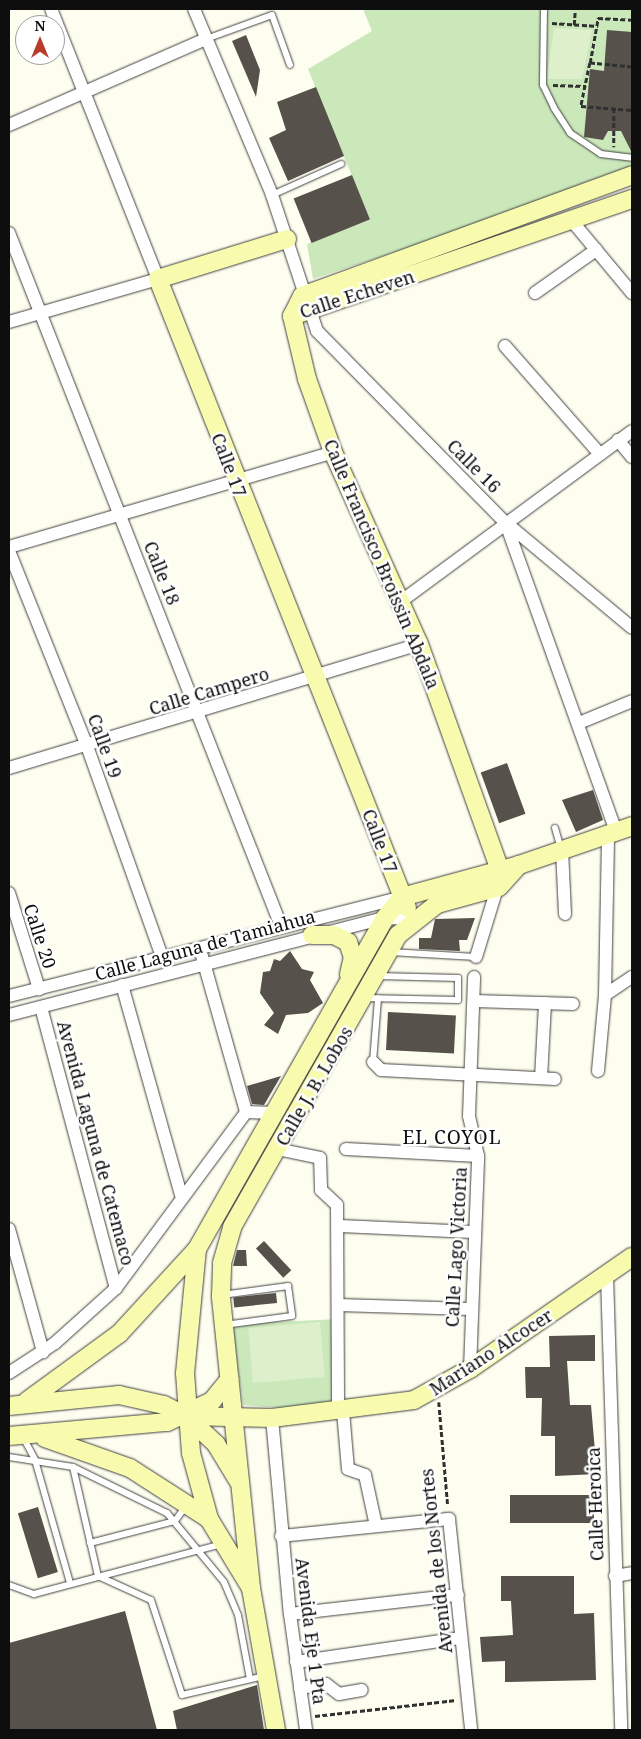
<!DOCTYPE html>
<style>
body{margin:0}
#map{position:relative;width:641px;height:1739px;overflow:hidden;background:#fefef0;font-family:"Noto Serif",serif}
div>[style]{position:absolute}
.green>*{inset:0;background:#cbe8bb}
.pitch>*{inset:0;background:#deefcc;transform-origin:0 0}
.building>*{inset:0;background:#56514b;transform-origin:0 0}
.path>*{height:2.5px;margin-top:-1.25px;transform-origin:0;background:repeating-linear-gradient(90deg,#303030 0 5px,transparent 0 7.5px)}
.roads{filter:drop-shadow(0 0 1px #414141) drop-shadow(0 0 1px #414141)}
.lane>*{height:6px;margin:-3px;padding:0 3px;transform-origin:3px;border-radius:3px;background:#fff}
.street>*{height:12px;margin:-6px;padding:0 6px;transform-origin:6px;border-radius:6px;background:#fff}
.secondary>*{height:18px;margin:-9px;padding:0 9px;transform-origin:9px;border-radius:9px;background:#f8fbae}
span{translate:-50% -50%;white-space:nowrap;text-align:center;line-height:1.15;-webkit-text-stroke:5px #fff;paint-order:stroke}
.street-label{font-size:18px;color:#0e0e0e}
.neighbourhood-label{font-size:19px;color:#0e0e0e;letter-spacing:1px}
.frame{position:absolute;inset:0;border:10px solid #0e0e0e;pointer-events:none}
.north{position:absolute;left:15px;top:15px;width:50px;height:50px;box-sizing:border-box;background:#fff;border:1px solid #9f9f9f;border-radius:50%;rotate:0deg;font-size:14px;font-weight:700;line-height:20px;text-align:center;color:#0e0e0e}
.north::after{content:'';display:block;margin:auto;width:18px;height:22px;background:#b83b2c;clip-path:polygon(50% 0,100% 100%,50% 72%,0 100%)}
</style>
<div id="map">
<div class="green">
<i style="clip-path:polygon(363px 9px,632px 9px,632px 174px,313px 279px,307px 244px,370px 220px,308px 69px,372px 31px)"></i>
<i style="clip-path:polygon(339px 1319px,338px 1413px,243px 1405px,232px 1324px)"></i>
</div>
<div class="pitch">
<i style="clip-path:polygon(554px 28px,592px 30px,582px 79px,547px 79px)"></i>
<i style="left:320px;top:1322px;width:55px;height:72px;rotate:85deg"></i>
</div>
<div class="building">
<i style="clip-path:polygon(607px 30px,632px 32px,632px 153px,621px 131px,608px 131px,603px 140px,584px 137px,590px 69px,604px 71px)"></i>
<i style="clip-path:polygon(246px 35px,260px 70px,256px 97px,232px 41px)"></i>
<i style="clip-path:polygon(316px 87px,344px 156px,288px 181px,269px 138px,286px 130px,277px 102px)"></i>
<i style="left:352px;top:175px;width:48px;height:63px;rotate:68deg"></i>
<i style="left:507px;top:763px;width:54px;height:28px;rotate:70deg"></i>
<i style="clip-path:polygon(593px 790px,603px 820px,576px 832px,562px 800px)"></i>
<i style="clip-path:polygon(475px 918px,467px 940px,459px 940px,460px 951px,419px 949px,419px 938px,431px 938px,435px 919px)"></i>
<i style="clip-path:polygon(290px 951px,302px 969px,314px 972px,310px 980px,323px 1003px,308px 1013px,286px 1015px,278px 1034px,264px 1025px,274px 1013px,260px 993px,263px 972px,270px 971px,274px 959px,280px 961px)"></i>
<i style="left:388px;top:1012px;width:68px;height:38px;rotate:3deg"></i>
<i style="clip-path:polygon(281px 1076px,264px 1105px,252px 1104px,247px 1086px)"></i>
<i style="left:264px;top:1241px;width:40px;height:11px;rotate:47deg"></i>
<i style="clip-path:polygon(237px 1250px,246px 1250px,247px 1266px,233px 1266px)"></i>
<i style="left:276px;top:1293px;width:10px;height:43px;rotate:84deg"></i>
<i style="clip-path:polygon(595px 1335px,595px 1361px,567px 1361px,570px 1405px,591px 1405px,597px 1474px,555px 1476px,555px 1436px,541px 1436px,542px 1398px,526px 1398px,525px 1367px,550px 1367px,549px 1336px)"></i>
<i style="left:594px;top:1495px;width:28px;height:84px;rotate:90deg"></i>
<i style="left:38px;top:1507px;width:68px;height:21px;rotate:73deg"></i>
<i style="clip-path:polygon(501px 1576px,574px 1576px,574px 1614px,594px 1613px,596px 1680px,505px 1682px,505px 1661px,482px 1662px,480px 1637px,513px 1635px,511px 1601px,501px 1601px)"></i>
<i style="clip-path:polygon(125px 1611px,157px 1730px,9px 1730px,9px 1643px)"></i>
<i style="clip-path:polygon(257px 1685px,264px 1730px,177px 1730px,173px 1711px)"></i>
</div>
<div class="path">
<i style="left:552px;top:23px;width:46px;rotate:3.7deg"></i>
<i style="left:574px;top:25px;width:16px;rotate:-86deg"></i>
<i style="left:590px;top:63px;width:46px;rotate:-79.9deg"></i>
<i style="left:598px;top:18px;width:34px;rotate:3deg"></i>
<i style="left:632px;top:67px;width:42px;rotate:-174.6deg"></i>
<i style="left:590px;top:63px;width:44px;rotate:101.8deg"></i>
<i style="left:581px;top:106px;width:51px;rotate:4.5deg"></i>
<i style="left:553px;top:85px;width:31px;rotate:2deg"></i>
<i style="left:614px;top:108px;width:39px;rotate:90deg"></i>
<i style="left:439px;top:1402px;width:104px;rotate:85.1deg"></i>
<i style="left:315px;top:1716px;width:142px;rotate:-6.5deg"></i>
</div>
<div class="roads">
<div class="lane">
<i style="left:544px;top:9px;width:76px;rotate:90.8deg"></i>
<i style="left:543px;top:85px;width:25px;rotate:64deg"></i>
<i style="left:554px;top:108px;width:30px;rotate:57deg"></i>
<i style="left:570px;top:133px;width:37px;rotate:34deg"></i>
<i style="left:601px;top:154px;width:31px;rotate:7deg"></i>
<i style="left:206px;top:39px;width:70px;rotate:-20deg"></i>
<i style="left:272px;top:15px;width:53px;rotate:70.2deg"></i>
<i style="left:272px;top:195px;width:76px;rotate:-24.2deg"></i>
<i style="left:555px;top:828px;width:22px;rotate:74deg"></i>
<i style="left:390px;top:952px;width:86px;rotate:3.3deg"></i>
<i style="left:365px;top:998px;width:93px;rotate:1.2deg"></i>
<i style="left:458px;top:1000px;width:22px;rotate:-90deg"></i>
<i style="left:458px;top:978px;width:81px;rotate:-178.6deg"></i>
<i style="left:373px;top:1062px;width:64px;rotate:-85.5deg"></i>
<i style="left:222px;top:1295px;width:67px;rotate:-7.8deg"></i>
<i style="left:288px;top:1286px;width:30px;rotate:82deg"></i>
<i style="left:292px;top:1316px;width:61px;rotate:172.4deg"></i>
<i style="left:23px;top:1437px;width:26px;rotate:62deg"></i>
<i style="left:35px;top:1460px;width:128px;rotate:74.1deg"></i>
<i style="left:9px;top:1457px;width:65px;rotate:8.9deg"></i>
<i style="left:73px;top:1467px;width:105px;rotate:26.1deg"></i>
<i style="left:167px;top:1513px;width:89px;rotate:50.4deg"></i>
<i style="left:224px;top:1582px;width:36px;rotate:67deg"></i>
<i style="left:238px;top:1615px;width:65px;rotate:79.4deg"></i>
<i style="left:73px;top:1467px;width:112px;rotate:77.1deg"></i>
<i style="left:90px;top:1543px;width:88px;rotate:-14.5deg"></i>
<i style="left:175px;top:1521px;width:19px;rotate:-54deg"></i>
<i style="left:98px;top:1576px;width:58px;rotate:24.4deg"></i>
<i style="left:151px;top:1600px;width:100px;rotate:71.9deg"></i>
<i style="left:182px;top:1695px;width:84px;rotate:-13deg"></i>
<i style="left:9px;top:1585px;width:27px;rotate:20deg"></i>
<i style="left:34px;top:1594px;width:195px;rotate:-14.9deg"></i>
</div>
<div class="street">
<i style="left:194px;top:9px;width:202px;rotate:67.2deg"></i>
<i style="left:272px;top:195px;width:143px;rotate:71.7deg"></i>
<i style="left:317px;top:331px;width:268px;rotate:45.5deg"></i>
<i style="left:505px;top:522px;width:165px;rotate:39.8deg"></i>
<i style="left:9px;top:125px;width:215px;rotate:-23.6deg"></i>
<i style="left:572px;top:221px;width:94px;rotate:50.2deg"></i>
<i style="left:9px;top:233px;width:744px;rotate:68.57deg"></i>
<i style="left:535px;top:293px;width:75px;rotate:-35.2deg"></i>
<i style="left:9px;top:322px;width:155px;rotate:-16.1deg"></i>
<i style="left:158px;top:279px;width:290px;rotate:-111.6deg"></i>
<i style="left:505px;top:346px;width:144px;rotate:48.7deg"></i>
<i style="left:618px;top:440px;width:22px;rotate:51deg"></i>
<i style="left:506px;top:524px;width:326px;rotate:70.3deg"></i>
<i style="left:9px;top:547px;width:338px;rotate:-16.3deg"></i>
<i style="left:9px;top:551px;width:210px;rotate:68.2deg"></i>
<i style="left:87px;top:746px;width:224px;rotate:70.4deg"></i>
<i style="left:400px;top:602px;width:288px;rotate:-36.4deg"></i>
<i style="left:579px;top:723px;width:57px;rotate:-22.5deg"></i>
<i style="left:9px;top:768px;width:428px;rotate:-16.8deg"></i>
<i style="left:562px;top:850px;width:64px;rotate:87.3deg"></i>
<i style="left:9px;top:893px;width:101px;rotate:72.6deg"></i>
<i style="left:202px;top:956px;width:162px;rotate:74.2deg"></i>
<i style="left:476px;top:957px;width:78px;rotate:-73deg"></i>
<i style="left:122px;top:985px;width:218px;rotate:74.3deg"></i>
<i style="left:605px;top:995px;width:32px;rotate:-34deg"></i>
<i style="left:9px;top:996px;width:405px;rotate:-14.1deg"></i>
<i style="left:474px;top:1001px;width:99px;rotate:1.7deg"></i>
<i style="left:41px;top:1007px;width:291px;rotate:75.1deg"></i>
<i style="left:9px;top:1015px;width:388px;rotate:-14.5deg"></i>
<i style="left:385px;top:918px;width:27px;rotate:2deg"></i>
<i style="left:373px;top:1062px;width:11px;rotate:45deg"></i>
<i style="left:381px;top:1070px;width:174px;rotate:3deg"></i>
<i style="left:598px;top:1071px;width:76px;rotate:-84.7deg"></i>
<i style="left:605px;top:995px;width:161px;rotate:-88.9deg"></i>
<i style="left:541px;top:1078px;width:75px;rotate:-86.9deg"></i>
<i style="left:246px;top:1112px;width:28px;rotate:2deg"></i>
<i style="left:277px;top:1149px;width:44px;rotate:11.8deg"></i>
<i style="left:320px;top:1158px;width:32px;rotate:88deg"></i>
<i style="left:321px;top:1190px;width:22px;rotate:43deg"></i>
<i style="left:337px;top:1205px;width:208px;rotate:89.7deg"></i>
<i style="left:346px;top:1149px;width:132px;rotate:3deg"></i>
<i style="left:340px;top:1226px;width:133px;rotate:2.6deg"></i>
<i style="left:9px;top:1229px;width:128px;rotate:74.5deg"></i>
<i style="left:607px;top:1276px;width:454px;rotate:88.2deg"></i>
<i style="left:338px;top:1305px;width:132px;rotate:1.7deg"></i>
<i style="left:470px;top:1369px;width:213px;rotate:-87.8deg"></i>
<i style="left:478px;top:1156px;width:41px;rotate:-102.7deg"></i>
<i style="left:469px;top:1116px;width:139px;rotate:-87.9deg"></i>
<i style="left:9px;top:1373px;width:55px;rotate:-33.1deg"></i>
<i style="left:55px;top:1343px;width:82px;rotate:-42deg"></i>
<i style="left:116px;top:1288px;width:219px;rotate:-53.5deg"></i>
<i style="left:343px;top:1411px;width:58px;rotate:85.1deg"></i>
<i style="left:348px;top:1469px;width:18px;rotate:19deg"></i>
<i style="left:365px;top:1475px;width:52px;rotate:77.8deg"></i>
<i style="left:272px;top:1418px;width:197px;rotate:84.8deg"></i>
<i style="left:290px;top:1614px;width:117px;rotate:82.1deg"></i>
<i style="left:281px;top:1536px;width:169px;rotate:-5.8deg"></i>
<i style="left:449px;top:1519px;width:212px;rotate:84deg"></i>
<i style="left:615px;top:1576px;width:17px;rotate:-10deg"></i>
<i style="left:290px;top:1614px;width:169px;rotate:-6.5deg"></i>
<i style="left:296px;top:1662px;width:167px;rotate:-8.3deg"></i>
<i style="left:300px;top:1688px;width:26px;rotate:-9deg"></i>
<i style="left:326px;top:1684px;width:16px;rotate:38deg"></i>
<i style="left:339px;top:1694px;width:23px;rotate:-10deg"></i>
</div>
<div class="secondary">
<i style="left:287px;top:239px;width:135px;rotate:162.8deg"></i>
<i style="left:158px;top:279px;width:676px;rotate:68.4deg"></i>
<i style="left:292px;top:316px;width:65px;rotate:76.6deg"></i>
<i style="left:307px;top:379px;width:77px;rotate:70.4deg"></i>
<i style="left:333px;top:452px;width:210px;rotate:65.9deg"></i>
<i style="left:419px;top:644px;width:237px;rotate:70.3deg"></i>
<i style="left:292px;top:316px;width:22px;rotate:-63deg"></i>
<i style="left:302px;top:296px;width:351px;rotate:-20.1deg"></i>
<i style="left:292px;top:316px;width:360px;rotate:-19deg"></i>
<i style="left:312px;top:935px;width:22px"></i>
<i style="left:334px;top:935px;width:16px;rotate:27deg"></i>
<i style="left:348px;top:942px;width:16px;rotate:72deg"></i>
<i style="left:353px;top:957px;width:18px;rotate:103deg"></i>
<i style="left:197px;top:1249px;width:125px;rotate:95.5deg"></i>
<i style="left:185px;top:1373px;width:80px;rotate:85.7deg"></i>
<i style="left:191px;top:1453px;width:68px;rotate:74.7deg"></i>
<i style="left:209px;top:1519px;width:81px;rotate:58.7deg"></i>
<i style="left:27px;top:1401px;width:114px;rotate:-36.1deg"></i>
<i style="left:119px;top:1334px;width:115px;rotate:-47.5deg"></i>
<i style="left:197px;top:1249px;width:381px;rotate:-60.4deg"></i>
<i style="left:385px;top:918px;width:27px;rotate:-51deg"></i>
<i style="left:402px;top:897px;width:121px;rotate:-15.3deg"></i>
<i style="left:519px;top:865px;width:120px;rotate:-19deg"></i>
<i style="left:9px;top:1406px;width:111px;rotate:-5.7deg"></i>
<i style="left:119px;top:1395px;width:46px;rotate:12.5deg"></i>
<i style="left:164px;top:1405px;width:25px;rotate:27deg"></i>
<i style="left:186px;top:1416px;width:41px;rotate:43deg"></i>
<i style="left:216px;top:1444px;width:44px;rotate:58.8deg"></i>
<i style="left:186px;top:1416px;width:86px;rotate:1.3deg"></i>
<i style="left:272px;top:1418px;width:143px;rotate:-7.2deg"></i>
<i style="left:414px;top:1400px;width:64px;rotate:-29deg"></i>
<i style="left:470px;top:1369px;width:197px;rotate:-34.7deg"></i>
<i style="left:9px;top:1436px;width:159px;rotate:-5.1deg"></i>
<i style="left:167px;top:1422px;width:50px;rotate:-25deg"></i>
<i style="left:212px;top:1401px;width:28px;rotate:-51deg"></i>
<i style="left:45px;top:1438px;width:90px;rotate:19.4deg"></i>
<i style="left:130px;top:1468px;width:94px;rotate:32.8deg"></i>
<i style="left:276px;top:1730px;width:144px;rotate:-100deg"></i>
<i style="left:251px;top:1588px;width:294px;rotate:-95.9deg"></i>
<i style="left:221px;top:1296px;width:33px;rotate:-88deg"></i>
<i style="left:222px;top:1263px;width:37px;rotate:-74deg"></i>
<i style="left:232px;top:1227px;width:336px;rotate:-60.4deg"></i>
<i style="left:398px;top:935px;width:50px;rotate:-38.5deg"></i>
<i style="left:437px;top:904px;width:64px;rotate:-15.3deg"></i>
<i style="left:499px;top:887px;width:30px;rotate:-48deg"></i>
</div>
</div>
<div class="street-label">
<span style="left:357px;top:294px;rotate:-18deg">Calle Echeven</span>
<span style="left:229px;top:465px;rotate:69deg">Calle 17</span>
<span style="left:474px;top:466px;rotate:45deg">Calle 16</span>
<span style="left:382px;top:564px;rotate:67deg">Calle Francisco Broissin Abdala</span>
<span style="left:162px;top:573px;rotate:68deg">Calle 18</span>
<span style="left:209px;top:691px;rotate:-17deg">Calle Campero</span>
<span style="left:105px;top:746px;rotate:70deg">Calle 19</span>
<span style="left:380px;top:841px;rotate:69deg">Calle 17</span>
<span style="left:40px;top:936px;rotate:72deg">Calle 20</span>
<span style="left:205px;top:945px;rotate:-15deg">Calle Laguna de Tamiahua</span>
<span style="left:314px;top:1086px;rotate:-60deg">Calle J. B. Lobos</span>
<span style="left:96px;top:1143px;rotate:75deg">Avenida Laguna de Catemaco</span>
<span style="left:456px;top:1247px;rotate:-87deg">Calle Lago Victoria</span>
<span style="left:491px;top:1352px;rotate:-33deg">Mariano Alcocer</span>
<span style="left:595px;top:1504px;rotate:-92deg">Calle Heroica</span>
<span style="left:436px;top:1561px;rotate:-96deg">Avenida de los Nortes</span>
<span style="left:311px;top:1631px;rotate:83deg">Avenida Eje 1 Pta</span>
</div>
<div class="neighbourhood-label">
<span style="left:452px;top:1138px">EL COYOL</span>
</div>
<div class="frame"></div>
<div class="north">N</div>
</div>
